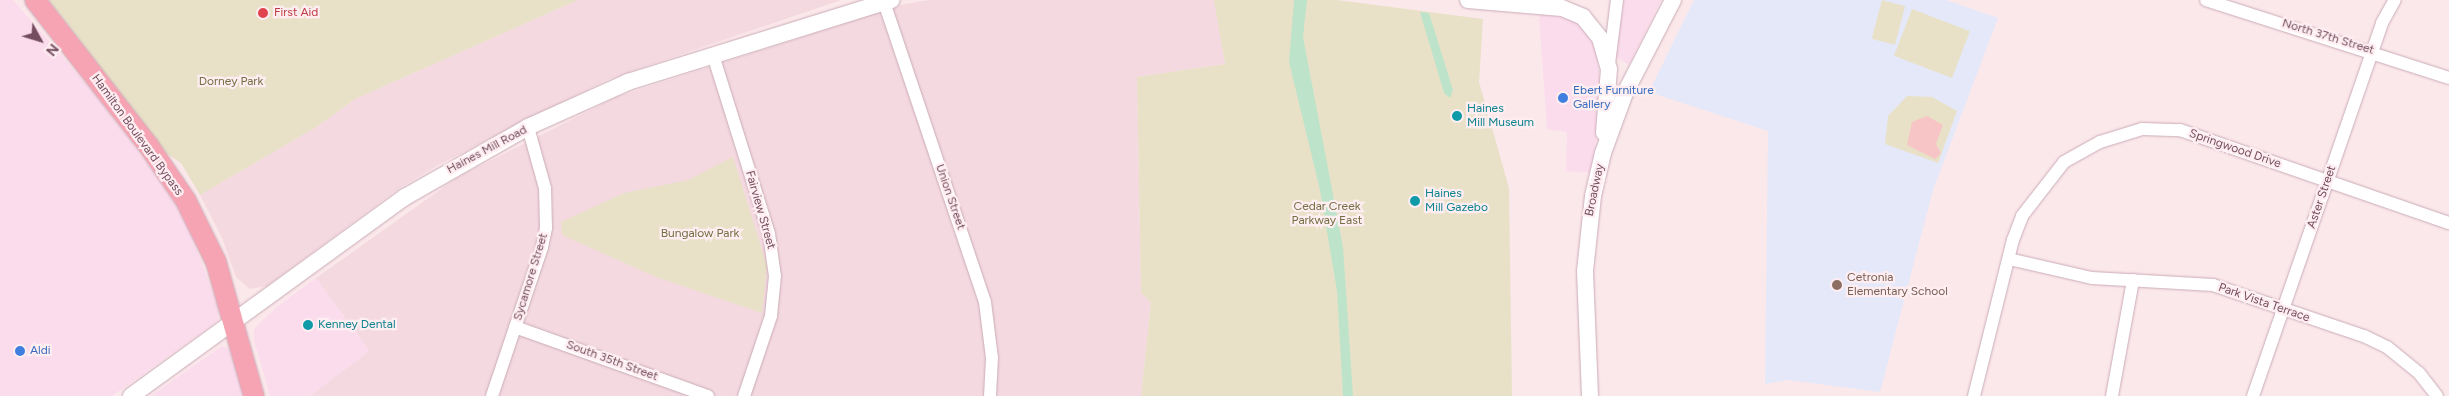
<!DOCTYPE html>
<style>
body{margin:0}
#map{position:relative;width:2449px;height:396px;overflow:hidden;background:#fbe8eb;font-family:Figtree,sans-serif}
div>[style]{position:absolute}
.residential>*{inset:0;background:#f4d9e0}
.commercial>*{inset:0;background:#fbdcec}
.education>*{inset:0;background:#e4e8f8}
.green>*{inset:0;background:#e8e1c7;transform-origin:0 0}
.sand>*{inset:0;background:#f8c5c6}
.water>*{inset:0;background:#bde4ca}
.roads{filter:drop-shadow(0 0 1px #caabb7) drop-shadow(0 0 1px #caabb7)}
.minor>*{height:12px;margin:-6px;padding:0 6px;transform-origin:6px;border-radius:6px;background:#fff}
.tertiary>*{height:16px;margin:-8px;padding:0 8px;transform-origin:8px;border-radius:8px;background:#fff}
.primary>*{height:20px;margin:-10px;padding:0 10px;transform-origin:10px;border-radius:10px;background:#f6a4b3}
.dots>*{width:14px;height:14px;translate:-50% -50%;box-sizing:border-box;border:2px solid #feeef1;border-radius:50%}
span{translate:-50% -50%;white-space:nowrap;text-align:center;line-height:1.15;-webkit-text-stroke:4.5px #feeef1;paint-order:stroke}
.health-label{font-size:12px;color:#be3a42}
.left{translate:0 -50%;text-align:left}
.street-label{font-size:12px;color:#744d5e}
.park-label{font-size:12px;color:#736e43}
.shop-label{font-size:12px;color:#366cbe}
.culture-label{font-size:12px;color:#0d838f}
.education-label{font-size:12px;color:#785e54}
.north{position:absolute;left:15px;top:15px;width:50px;height:50px;-webkit-text-stroke:4px #feeef1;paint-order:stroke;rotate:129deg;font-size:14px;font-weight:700;line-height:20px;text-align:center;color:#744d5e}
.north::after{content:'';display:block;margin:auto;width:18px;height:22px;background:#744d5e;clip-path:polygon(50% 0,100% 100%,50% 72%,0 100%)}
</style>
<div id="map">
<div class="residential">
<i style="clip-path:polygon(578px 0,841px 0,609px 79px,440px 164px,400px 188px,267px 286px,250px 289px,236px 277px,222px 238px,200px 195px,318px 126px,355px 99px)"></i>
<i style="clip-path:polygon(929px 0,1215px 0,1225px 64px,1137px 77px,1141px 293px,1151px 302px,1141px 396px,309px 396px,369px 351px,316px 278px,458px 177px,616px 97px,905px 4px)"></i>
</div>
<div class="commercial">
<i style="clip-path:polygon(0 0,13px 0,94px 93px,159px 179px,188px 226px,219px 309px,218px 321px,112px 396px,0 396px)"></i>
<i style="clip-path:polygon(1624px 0,1661px 0,1629px 65px,1615px 56px)"></i>
<i style="clip-path:polygon(1539px 15px,1566px 17px,1585px 28px,1595px 45px,1601px 86px,1593px 173px,1566px 171px,1567px 132px,1547px 129px)"></i>
<i style="clip-path:polygon(316px 278px,369px 351px,309px 396px,270px 396px,254px 340px,254px 329px,278px 306px)"></i>
<i style="clip-path:polygon(222px 346px,230px 349px,244px 396px,151px 396px)"></i>
</div>
<div class="education">
<i style="clip-path:polygon(1694px 0,1946px 0,1998px 18px,1933px 190px,1880px 392px,1788px 380px,1765px 384px,1768px 131px,1649px 92px)"></i>
</div>
<div class="green">
<i style="clip-path:polygon(49px 0,578px 0,355px 99px,318px 126px,200px 195px,181px 163px,166px 153px)"></i>
<i style="clip-path:polygon(1214px 0,1337px 0,1483px 19px,1479px 82px,1509px 188px,1512px 396px,1141px 396px,1151px 302px,1141px 293px,1137px 77px,1225px 64px)"></i>
<i style="left:1882px;top:0;width:24px;height:40px;rotate:15deg"></i>
<i style="left:1912px;top:9px;width:62px;height:50px;rotate:21deg"></i>
<i style="clip-path:polygon(1907px 96px,1932px 97px,1957px 111px,1938px 163px,1885px 144px,1888px 116px)"></i>
<i style="clip-path:polygon(733px 157px,767px 266px,762px 313px,656px 277px,562px 235px,561px 222px,624px 193px,688px 180px)"></i>
</div>
<div class="sand">
<i style="clip-path:polygon(1927px 116px,1943px 125px,1936px 144px,1941px 153px,1935px 159px,1907px 145px,1912px 122px)"></i>
</div>
<div class="water">
<i style="clip-path:polygon(1294px 0,1307px 0,1303px 37px,1343px 247px,1353px 396px,1343px 396px,1337px 291px,1320px 190px,1289px 62px)"></i>
<i style="clip-path:polygon(1420px 12px,1429px 13px,1453px 90px,1450px 98px,1444px 93px)"></i>
</div>
<div class="roads">
<div class="minor">
<i style="left:2206px;top:0;width:255px;rotate:17.8deg"></i>
<i style="left:884px;top:2px;width:317px;rotate:71.4deg"></i>
<i style="left:985px;top:302px;width:56px;rotate:82.9deg"></i>
<i style="left:992px;top:358px;width:38px;rotate:93deg"></i>
<i style="left:713px;top:55px;width:188px;rotate:72.6deg"></i>
<i style="left:769px;top:234px;width:42px;rotate:81.9deg"></i>
<i style="left:775px;top:276px;width:40px;rotate:95.7deg"></i>
<i style="left:771px;top:316px;width:84px;rotate:108.6deg"></i>
<i style="left:1609px;top:64px;width:64px;rotate:-82.9deg"></i>
<i style="left:2009px;top:259px;width:85px;rotate:12.9deg"></i>
<i style="left:2092px;top:278px;width:121px;rotate:3.3deg"></i>
<i style="left:2213px;top:285px;width:159px;rotate:18.7deg"></i>
<i style="left:2364px;top:336px;width:25px;rotate:26deg"></i>
<i style="left:2387px;top:347px;width:41px;rotate:39.1deg"></i>
<i style="left:2419px;top:373px;width:29px;rotate:52deg"></i>
<i style="left:515px;top:327px;width:205px;rotate:19.7deg"></i>
<i style="left:492px;top:396px;width:157px;rotate:-71.4deg"></i>
<i style="left:542px;top:247px;width:19px;rotate:-78deg"></i>
<i style="left:546px;top:228px;width:40px;rotate:-91.4deg"></i>
<i style="left:545px;top:188px;width:63px;rotate:-105.6deg"></i>
<i style="left:1974px;top:396px;width:161px;rotate:-76deg"></i>
<i style="left:2013px;top:240px;width:26px;rotate:-69deg"></i>
<i style="left:2022px;top:216px;width:68px;rotate:-52.1deg"></i>
<i style="left:2064px;top:162px;width:41px;rotate:-29.1deg"></i>
<i style="left:2100px;top:142px;width:44px;rotate:-17.2deg"></i>
<i style="left:2142px;top:129px;width:38px;rotate:2deg"></i>
<i style="left:2180px;top:130px;width:285px;rotate:19.1deg"></i>
<i style="left:2112px;top:396px;width:118px;rotate:-79.7deg"></i>
<i style="left:2253px;top:396px;width:395px;rotate:-70.9deg"></i>
<i style="left:2382px;top:23px;width:26px;rotate:-61deg"></i>
</div>
<div class="tertiary">
<i style="left:1468px;top:0;width:94px;rotate:4.9deg"></i>
<i style="left:1562px;top:8px;width:23px;rotate:23deg"></i>
<i style="left:1583px;top:17px;width:27px;rotate:51deg"></i>
<i style="left:1600px;top:38px;width:32px;rotate:74deg"></i>
<i style="left:1609px;top:69px;width:64px;rotate:94.5deg"></i>
<i style="left:131px;top:396px;width:339px;rotate:-36deg"></i>
<i style="left:405px;top:197px;width:142px;rotate:-29.6deg"></i>
<i style="left:528px;top:127px;width:110px;rotate:-24.2deg"></i>
<i style="left:628px;top:82px;width:276px;rotate:-17.3deg"></i>
<i style="left:1590px;top:396px;width:125px;rotate:-92.3deg"></i>
<i style="left:1585px;top:271px;width:75px;rotate:-83.9deg"></i>
<i style="left:1593px;top:196px;width:44px;rotate:-76.9deg"></i>
<i style="left:1603px;top:153px;width:64px;rotate:-69.9deg"></i>
<i style="left:1625px;top:93px;width:105px;rotate:-62.7deg"></i>
</div>
<div class="primary">
<i style="left:35px;top:0;width:184px;rotate:52.1deg"></i>
<i style="left:148px;top:145px;width:68px;rotate:55.8deg"></i>
<i style="left:186px;top:201px;width:68px;rotate:63.8deg"></i>
<i style="left:216px;top:262px;width:139px;rotate:74.2deg"></i>
</div>
</div>
<div class="dots">
<i style="left:263px;top:13px;background:#e0444e"></i>
<i style="left:1563px;top:98px;background:#3f7fe0"></i>
<i style="left:1457px;top:116px;background:#0f9aa8"></i>
<i style="left:1415px;top:201px;background:#0f9aa8"></i>
<i style="left:1837px;top:285px;background:#8d6e63"></i>
<i style="left:308px;top:325px;background:#0f9aa8"></i>
<i style="left:20px;top:351px;background:#3f7fe0"></i>
</div>
<div class="health-label">
<span class="left" style="left:274px;top:13px">First Aid</span>
</div>
<div class="street-label">
<span style="left:2328px;top:37px;rotate:17deg">North 37th Street</span>
<span style="left:137px;top:135px;rotate:54deg">Hamilton Boulevard Bypass</span>
<span style="left:2235px;top:149px;rotate:19deg">Springwood Drive</span>
<span style="left:487px;top:150px;rotate:-28deg">Haines Mill Road</span>
<span style="left:1595px;top:190px;rotate:-78deg">Broadway</span>
<span style="left:950px;top:197px;rotate:71deg">Union Street</span>
<span style="left:2322px;top:197px;rotate:-71deg">Aster Street</span>
<span style="left:760px;top:210px;rotate:74deg">Fairview Street</span>
<span style="left:531px;top:277px;rotate:-73deg">Sycamore Street</span>
<span style="left:2264px;top:303px;rotate:19deg">Park Vista Terrace</span>
<span style="left:612px;top:361px;rotate:20deg">South 35th Street</span>
</div>
<div class="park-label">
<span style="left:231px;top:82px">Dorney Park</span>
<span style="left:1327px;top:214px">Cedar Creek<br>Parkway East</span>
<span style="left:700px;top:234px">Bungalow Park</span>
</div>
<div class="shop-label">
<span class="left" style="left:1573px;top:98px">Ebert Furniture<br>Gallery</span>
<span class="left" style="left:30px;top:351px">Aldi</span>
</div>
<div class="culture-label">
<span class="left" style="left:1467px;top:116px">Haines<br>Mill Museum</span>
<span class="left" style="left:1425px;top:201px">Haines<br>Mill Gazebo</span>
<span class="left" style="left:318px;top:325px">Kenney Dental</span>
</div>
<div class="education-label">
<span class="left" style="left:1847px;top:285px">Cetronia<br>Elementary School</span>
</div>
<div class="north">N</div>
</div>
